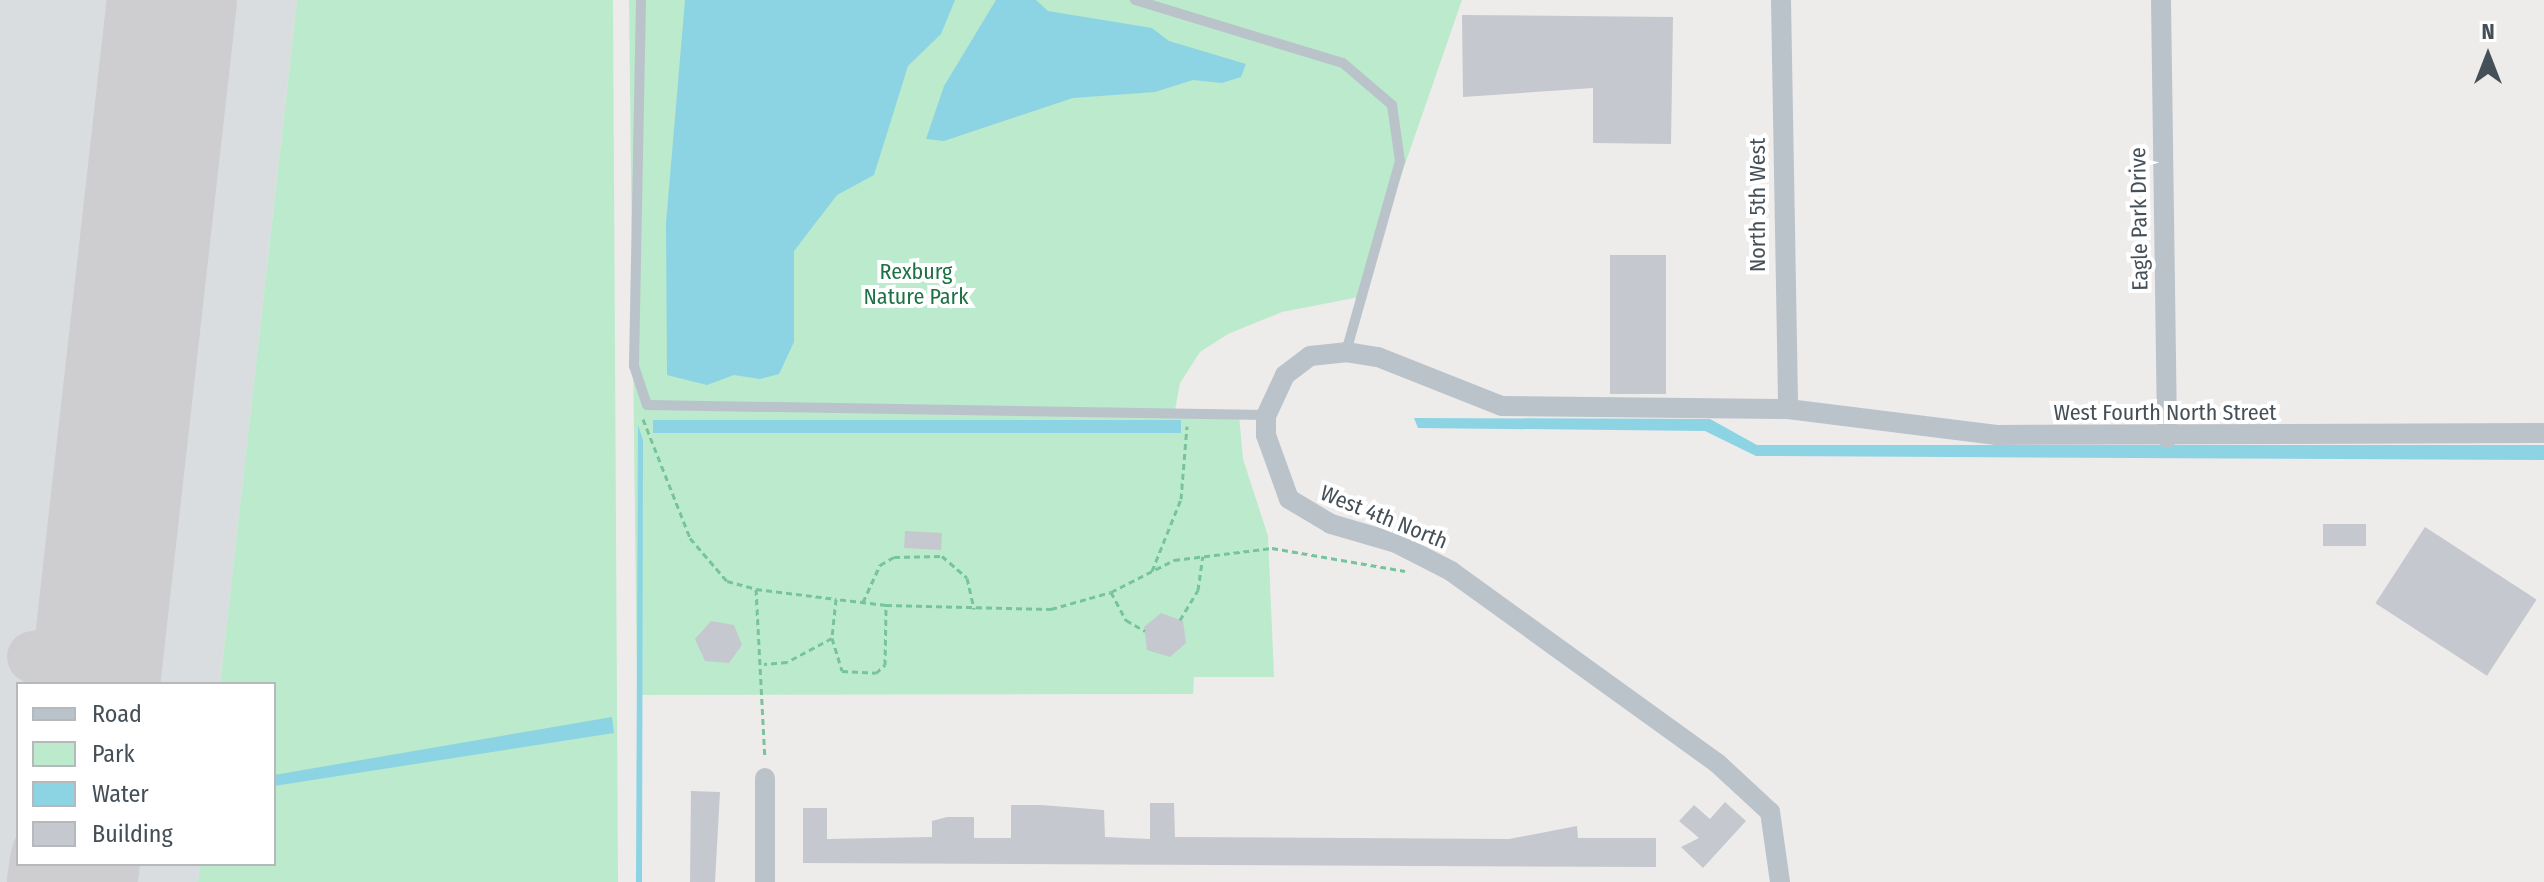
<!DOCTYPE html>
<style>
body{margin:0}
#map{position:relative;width:2544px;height:882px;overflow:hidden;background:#eeebeb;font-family:"Fira Sans Condensed",sans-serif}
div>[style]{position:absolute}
.airport>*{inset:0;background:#dadde0}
.green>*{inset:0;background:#bceacc}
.water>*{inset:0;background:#8cd4e3;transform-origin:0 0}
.taxiway>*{height:52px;margin:-26px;padding:0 26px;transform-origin:26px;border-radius:26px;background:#ceced0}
.runway>*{height:130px;margin:-65px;padding:0 65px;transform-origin:65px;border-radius:65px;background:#ceced0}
.building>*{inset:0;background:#c5c8ce;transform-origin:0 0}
.path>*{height:3px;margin-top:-1.5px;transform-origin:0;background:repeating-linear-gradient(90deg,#77c49c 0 6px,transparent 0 10px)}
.service>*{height:10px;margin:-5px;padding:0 5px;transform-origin:5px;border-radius:5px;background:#bac3ca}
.minor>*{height:20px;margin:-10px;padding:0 10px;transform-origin:10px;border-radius:10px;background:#bac3ca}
span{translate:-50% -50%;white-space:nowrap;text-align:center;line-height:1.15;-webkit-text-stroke:8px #fff;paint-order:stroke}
.street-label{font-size:22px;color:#454f57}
.park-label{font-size:22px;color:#1d7145}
.legend{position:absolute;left:16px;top:682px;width:260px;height:184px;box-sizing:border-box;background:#fff;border:2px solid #b5b9bc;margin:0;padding:10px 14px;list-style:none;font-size:24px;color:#454f57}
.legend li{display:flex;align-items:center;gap:16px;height:40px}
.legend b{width:40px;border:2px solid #b5b9bc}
.north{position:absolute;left:2448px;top:16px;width:80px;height:80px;-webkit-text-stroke:6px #fff;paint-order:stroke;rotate:0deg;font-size:22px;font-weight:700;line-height:32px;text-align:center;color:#454f57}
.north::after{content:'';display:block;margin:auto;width:28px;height:36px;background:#454f57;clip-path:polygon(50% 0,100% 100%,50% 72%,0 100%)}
</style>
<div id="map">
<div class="airport">
<i style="clip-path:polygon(0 0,297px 0,220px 684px,18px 684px,18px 864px,200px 864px,198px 882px,0 882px)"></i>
</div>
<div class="green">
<i style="clip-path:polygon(297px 0,613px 0,618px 882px,198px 882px,200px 864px,274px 864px,274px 684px,220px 684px)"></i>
<i style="clip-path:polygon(629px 0,1462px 0,1359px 297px,1282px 312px,1228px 334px,1200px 352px,1180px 383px,1174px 416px,1239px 415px,1243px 459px,1268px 536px,1274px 677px,1194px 677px,1193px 694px,637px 695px)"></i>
</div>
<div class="water">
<i style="clip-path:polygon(685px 0,955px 0,941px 34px,908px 66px,874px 175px,837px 195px,794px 251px,794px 342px,779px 374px,760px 379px,734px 375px,707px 385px,667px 375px,666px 223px)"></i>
<i style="clip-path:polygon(996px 0,1036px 0,1048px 11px,1152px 28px,1169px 41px,1246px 64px,1241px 77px,1222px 83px,1193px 80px,1155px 92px,1073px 98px,944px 141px,926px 139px,944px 86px)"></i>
<i style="clip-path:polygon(1414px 418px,1710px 419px,1757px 445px,2544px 445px,2544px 460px,1756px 456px,1705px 431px,1418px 428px)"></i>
<i style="left:653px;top:420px;width:528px;height:13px"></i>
<i style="clip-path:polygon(638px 425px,643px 440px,642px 882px,636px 882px)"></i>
<i style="clip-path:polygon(612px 717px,614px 733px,274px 786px,274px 775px)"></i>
</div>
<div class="taxiway">
<i style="left:33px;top:657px;width:29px;rotate:-10deg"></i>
<i style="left:62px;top:652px;width:27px;rotate:-34deg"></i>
<i style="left:84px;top:637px;width:45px;rotate:-62.3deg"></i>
</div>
<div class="runway">
<i style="left:95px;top:684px;width:688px;rotate:-83.58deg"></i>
<i style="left:72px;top:882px;width:18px;rotate:-81deg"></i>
</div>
<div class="building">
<i style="clip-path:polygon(1462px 15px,1673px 17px,1671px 144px,1593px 143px,1593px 88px,1463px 97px)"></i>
<i style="left:1610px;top:255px;width:56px;height:139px"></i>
<i style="left:2323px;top:524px;width:43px;height:22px"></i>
<i style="left:2425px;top:527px;width:133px;height:91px;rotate:33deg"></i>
<i style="left:905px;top:531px;width:37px;height:17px;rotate:3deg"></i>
<i style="clip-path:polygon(1161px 613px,1183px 621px,1186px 643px,1170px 657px,1147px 650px,1144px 627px)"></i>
<i style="clip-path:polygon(711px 621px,734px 625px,742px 645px,729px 663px,705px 661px,695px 639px)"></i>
<i style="clip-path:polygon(691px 791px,720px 792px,715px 882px,690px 882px)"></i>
<i style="clip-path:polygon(1725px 802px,1746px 821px,1703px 868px,1681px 847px,1699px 838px,1679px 821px,1694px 805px,1710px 819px)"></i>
<i style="clip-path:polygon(1150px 803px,1174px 803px,1175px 837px,1509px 839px,1577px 826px,1578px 838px,1656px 838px,1656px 867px,803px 863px,803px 808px,827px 808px,827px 839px,932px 837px,932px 821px,947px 817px,974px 817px,974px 838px,1011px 838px,1011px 805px,1041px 805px,1104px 810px,1105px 837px,1150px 839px)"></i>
</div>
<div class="path">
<i style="left:643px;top:419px;width:128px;rotate:68.4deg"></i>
<i style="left:690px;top:538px;width:57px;rotate:49.3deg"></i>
<i style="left:727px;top:581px;width:30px;rotate:15deg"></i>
<i style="left:756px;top:589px;width:169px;rotate:87deg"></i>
<i style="left:1152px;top:571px;width:78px;rotate:-68.1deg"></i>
<i style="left:1181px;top:499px;width:73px;rotate:-85.3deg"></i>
<i style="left:756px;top:589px;width:81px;rotate:7.1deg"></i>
<i style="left:836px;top:599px;width:39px;rotate:96deg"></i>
<i style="left:832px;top:638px;width:51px;rotate:151.9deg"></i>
<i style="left:787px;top:662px;width:23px;rotate:175deg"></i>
<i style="left:1111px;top:592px;width:32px;rotate:62deg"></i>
<i style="left:1126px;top:620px;width:22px;rotate:30deg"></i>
<i style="left:863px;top:602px;width:41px;rotate:-65.3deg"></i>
<i style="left:880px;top:565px;width:16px;rotate:-30deg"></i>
<i style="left:894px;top:557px;width:48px;rotate:-1.2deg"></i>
<i style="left:942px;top:556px;width:33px;rotate:41deg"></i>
<i style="left:967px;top:578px;width:32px;rotate:77deg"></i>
<i style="left:886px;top:605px;width:165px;rotate:1.4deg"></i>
<i style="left:1051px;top:609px;width:62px;rotate:-15.8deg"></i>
<i style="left:1111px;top:592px;width:71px;rotate:-26.9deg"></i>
<i style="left:1174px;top:560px;width:99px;rotate:-7deg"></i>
<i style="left:1272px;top:548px;width:135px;rotate:9.8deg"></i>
<i style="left:1180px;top:620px;width:35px;rotate:-59deg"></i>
<i style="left:1198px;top:590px;width:34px;rotate:-82deg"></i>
<i style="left:832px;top:638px;width:34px;rotate:73deg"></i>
<i style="left:842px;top:671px;width:34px;rotate:3deg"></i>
<i style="left:876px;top:673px;width:12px;rotate:-42deg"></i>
<i style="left:885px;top:665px;width:60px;rotate:-89deg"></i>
<i style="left:886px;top:605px;width:50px;rotate:-173.2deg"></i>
</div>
<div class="service">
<i style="left:641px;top:0;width:366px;rotate:91.1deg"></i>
<i style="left:634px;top:366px;width:41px;rotate:71.6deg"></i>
<i style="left:647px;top:405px;width:620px;rotate:0.92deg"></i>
<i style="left:1135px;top:0;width:217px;rotate:16.9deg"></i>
<i style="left:1343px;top:63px;width:65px;rotate:40.6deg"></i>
<i style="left:1392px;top:105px;width:57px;rotate:81.9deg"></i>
<i style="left:1400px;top:161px;width:198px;rotate:105.8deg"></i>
</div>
<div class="minor">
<i style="left:1781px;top:0;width:409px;rotate:89deg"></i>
<i style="left:2161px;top:0;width:438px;rotate:89.2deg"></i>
<i style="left:765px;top:882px;width:104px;rotate:-90deg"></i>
<i style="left:1780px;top:882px;width:71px;rotate:-98.1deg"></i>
<i style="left:1770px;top:812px;width:72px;rotate:-137.2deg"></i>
<i style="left:1717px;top:763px;width:328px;rotate:-144.2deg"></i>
<i style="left:1451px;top:571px;width:62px;rotate:-153deg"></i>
<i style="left:1396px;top:543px;width:68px;rotate:-163.7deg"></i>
<i style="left:1331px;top:524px;width:49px;rotate:-149.2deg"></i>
<i style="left:1289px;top:499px;width:68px;rotate:-109.8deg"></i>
<i style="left:1266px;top:435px;width:19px;rotate:-90deg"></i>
<i style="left:1266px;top:416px;width:45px;rotate:-65.1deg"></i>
<i style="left:1285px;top:375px;width:31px;rotate:-37deg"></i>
<i style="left:1310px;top:356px;width:36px;rotate:-6deg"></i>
<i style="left:1346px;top:352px;width:32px;rotate:9deg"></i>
<i style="left:1378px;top:357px;width:133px;rotate:21.6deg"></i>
<i style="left:1502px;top:406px;width:286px;rotate:0.6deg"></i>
<i style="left:1788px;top:409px;width:210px;rotate:7.1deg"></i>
<i style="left:1996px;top:435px;width:548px;rotate:-0.21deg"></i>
</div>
<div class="street-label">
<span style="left:1758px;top:205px;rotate:-90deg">North 5th West</span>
<span style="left:2139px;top:219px;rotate:-91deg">Eagle Park Drive</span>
<span style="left:2165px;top:413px">West Fourth North Street</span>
<span style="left:1384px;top:517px;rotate:22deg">West 4th North</span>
</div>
<div class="park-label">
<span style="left:916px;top:284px">Rexburg<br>Nature Park</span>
</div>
<ul class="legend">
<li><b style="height:10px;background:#bac3ca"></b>Road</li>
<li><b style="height:22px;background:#bceacc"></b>Park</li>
<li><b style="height:22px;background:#8cd4e3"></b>Water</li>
<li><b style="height:22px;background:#c5c8ce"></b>Building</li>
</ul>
<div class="north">N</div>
</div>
